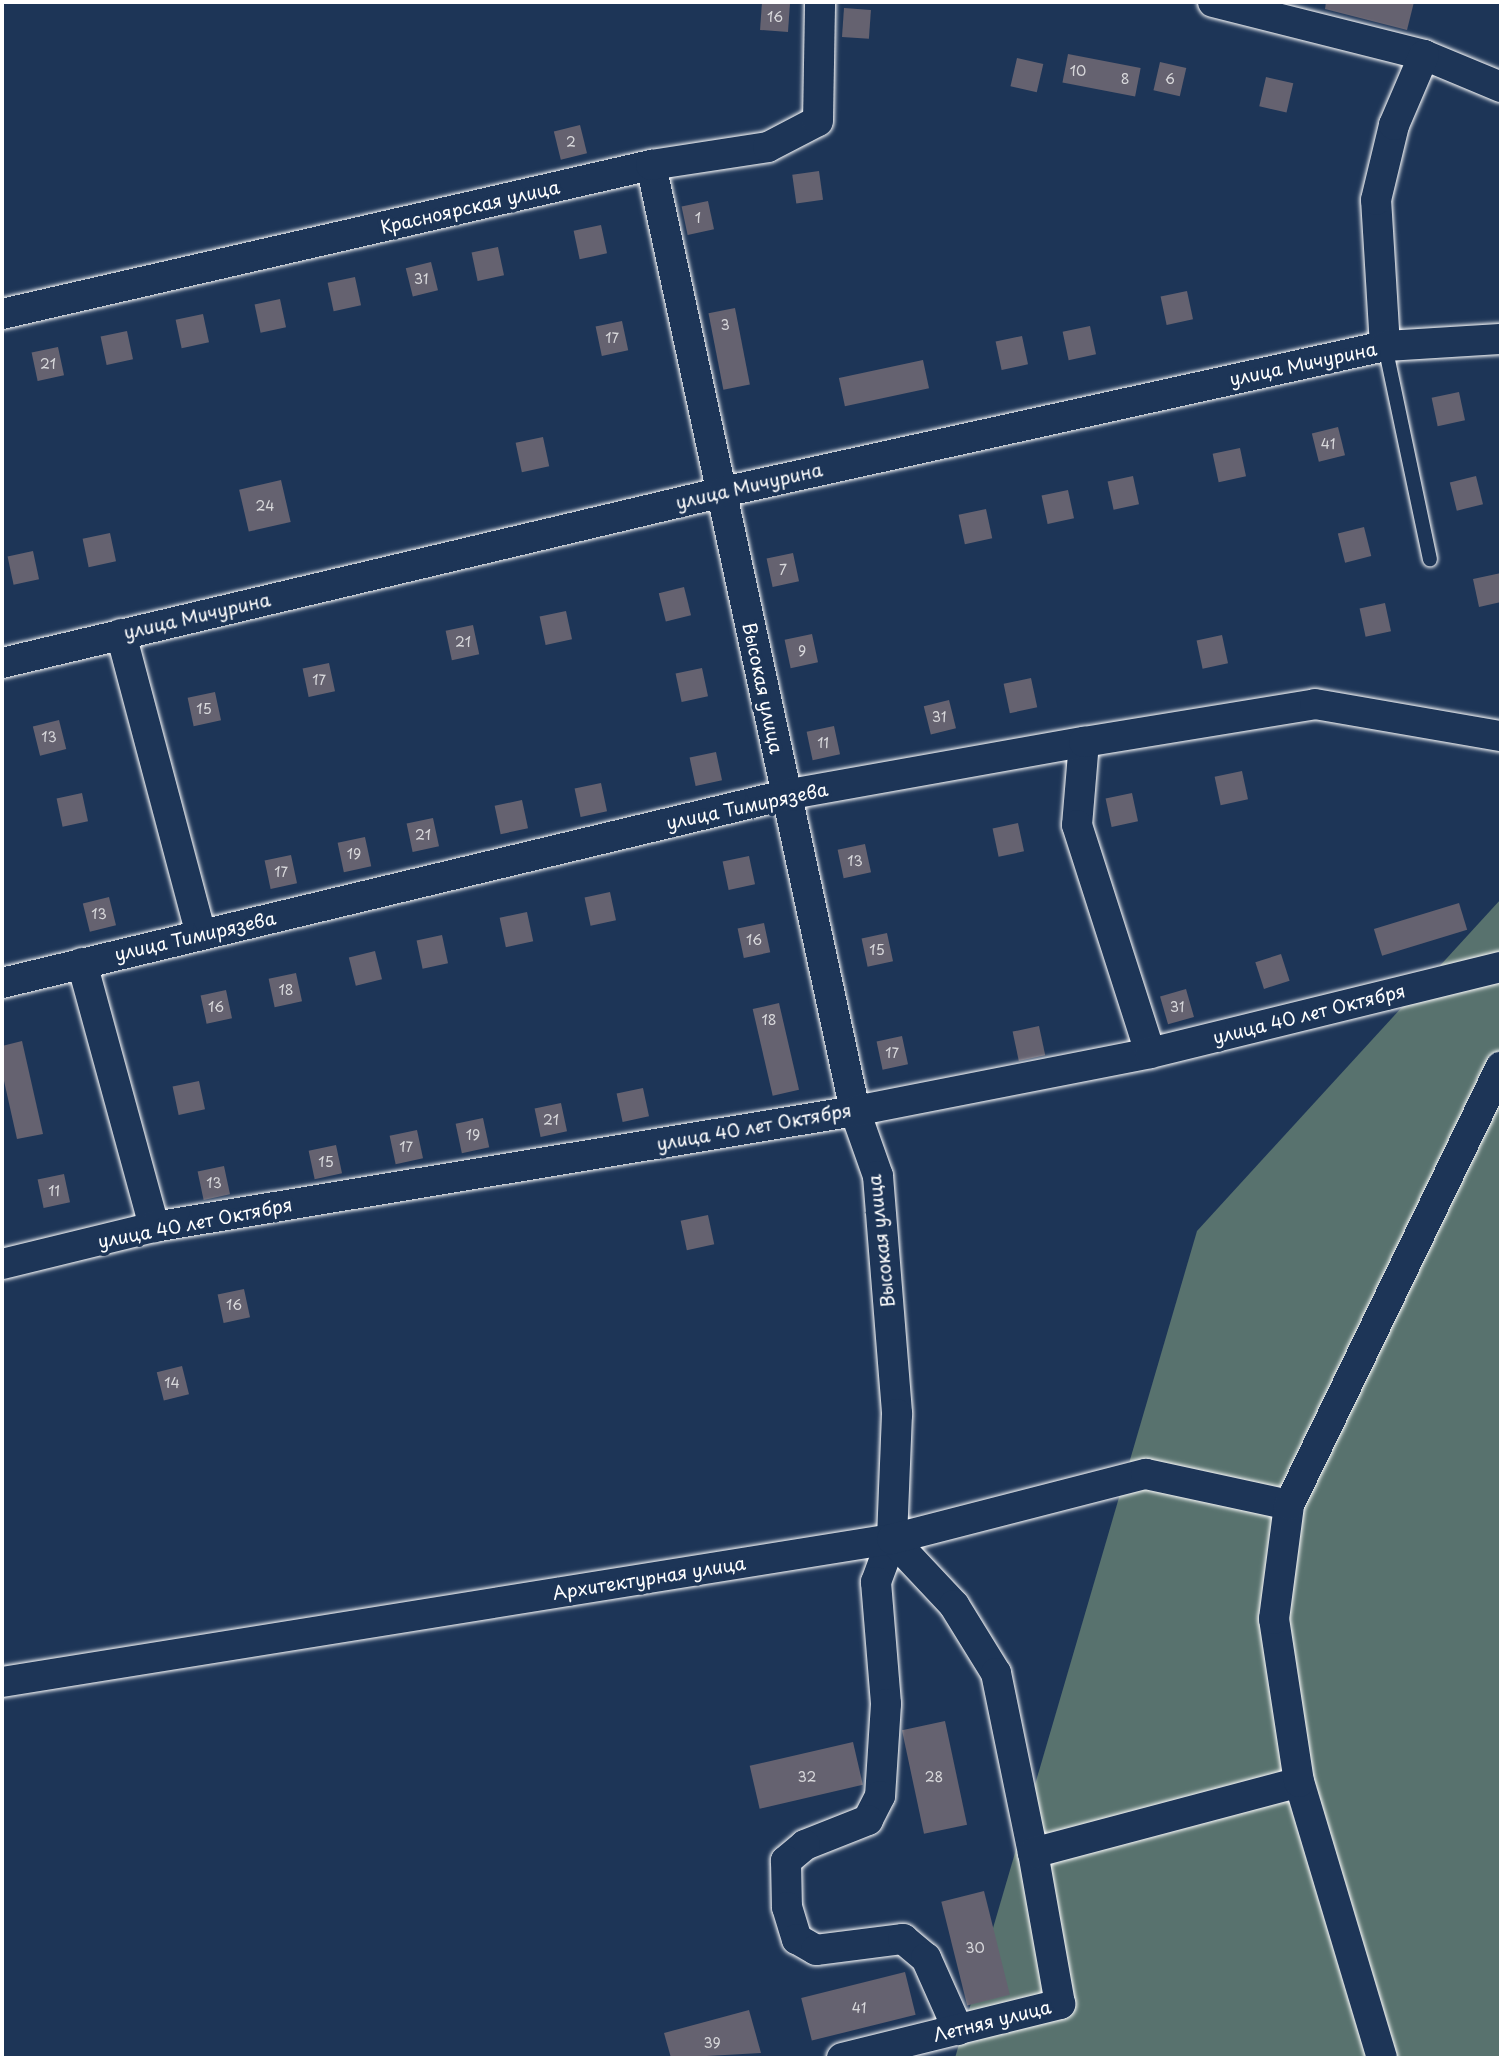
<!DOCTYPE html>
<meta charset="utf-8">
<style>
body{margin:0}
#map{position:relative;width:1503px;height:2060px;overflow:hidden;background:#1d3557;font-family:"Playpen Sans",sans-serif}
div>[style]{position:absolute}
.green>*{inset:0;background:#58726e}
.building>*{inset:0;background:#656270;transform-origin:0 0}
.roads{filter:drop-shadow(0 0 2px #fff) drop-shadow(0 0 2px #fff)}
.lane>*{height:14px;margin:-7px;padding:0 7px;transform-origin:7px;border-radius:7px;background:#1d3557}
.street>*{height:30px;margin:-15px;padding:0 15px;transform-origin:15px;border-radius:15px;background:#1d3557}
span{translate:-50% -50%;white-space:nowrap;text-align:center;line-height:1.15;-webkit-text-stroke:7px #1d3557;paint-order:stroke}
.number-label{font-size:14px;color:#d8d8db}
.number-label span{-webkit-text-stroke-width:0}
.street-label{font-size:18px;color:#fff}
.frame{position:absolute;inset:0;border:4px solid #fff;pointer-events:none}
</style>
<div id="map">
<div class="green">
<i style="clip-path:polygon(1501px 899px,1501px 2058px,955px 2058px,1197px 1231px)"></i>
</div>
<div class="building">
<i style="left:762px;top:2px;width:28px;height:28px;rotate:4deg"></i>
<i style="clip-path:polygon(1326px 2px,1414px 2px,1407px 30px,1325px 9px)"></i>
<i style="left:844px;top:8px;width:27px;height:29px;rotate:4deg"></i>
<i style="left:1068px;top:54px;width:74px;height:29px;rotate:11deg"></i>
<i style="left:1017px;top:58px;width:27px;height:29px;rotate:13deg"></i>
<i style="left:1160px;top:62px;width:27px;height:29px;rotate:13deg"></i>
<i style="left:1266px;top:77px;width:28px;height:30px;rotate:13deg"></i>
<i style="left:580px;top:125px;width:29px;height:27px;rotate:76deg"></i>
<i style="left:819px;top:171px;width:29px;height:27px;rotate:82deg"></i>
<i style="left:708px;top:201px;width:29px;height:27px;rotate:78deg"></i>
<i style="left:601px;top:225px;width:29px;height:28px;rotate:78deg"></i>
<i style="left:498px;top:247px;width:29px;height:27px;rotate:78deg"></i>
<i style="left:431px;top:262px;width:29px;height:26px;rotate:76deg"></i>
<i style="left:355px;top:277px;width:29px;height:28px;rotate:78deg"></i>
<i style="left:1187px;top:291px;width:29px;height:27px;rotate:78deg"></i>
<i style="left:280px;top:299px;width:29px;height:26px;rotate:78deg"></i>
<i style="left:735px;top:308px;width:78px;height:27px;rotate:79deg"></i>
<i style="left:203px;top:314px;width:29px;height:28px;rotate:78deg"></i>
<i style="left:622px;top:321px;width:30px;height:27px;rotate:78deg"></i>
<i style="left:1090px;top:326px;width:29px;height:28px;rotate:78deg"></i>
<i style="left:127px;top:331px;width:29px;height:27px;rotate:78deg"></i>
<i style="left:1022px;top:336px;width:29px;height:27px;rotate:78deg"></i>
<i style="left:58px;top:347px;width:29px;height:27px;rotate:78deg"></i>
<i style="left:923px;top:360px;width:29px;height:86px;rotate:78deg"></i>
<i style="left:1459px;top:392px;width:29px;height:28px;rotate:78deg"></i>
<i style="left:1338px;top:427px;width:29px;height:27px;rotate:76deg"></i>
<i style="left:543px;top:437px;width:30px;height:28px;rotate:78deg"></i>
<i style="left:1240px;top:448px;width:29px;height:28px;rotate:78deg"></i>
<i style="left:1133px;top:476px;width:29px;height:26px;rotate:78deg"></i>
<i style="left:1476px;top:476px;width:29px;height:27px;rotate:76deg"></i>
<i style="left:281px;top:480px;width:43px;height:43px;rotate:77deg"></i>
<i style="left:1068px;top:490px;width:29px;height:27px;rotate:78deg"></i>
<i style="left:986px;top:509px;width:30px;height:28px;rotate:78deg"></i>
<i style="left:1364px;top:527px;width:30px;height:27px;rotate:76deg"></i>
<i style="left:110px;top:533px;width:29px;height:28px;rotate:78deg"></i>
<i style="left:33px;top:551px;width:29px;height:26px;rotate:78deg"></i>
<i style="left:793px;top:553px;width:29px;height:27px;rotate:78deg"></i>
<i style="clip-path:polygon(1501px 573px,1501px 602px,1479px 607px,1473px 579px)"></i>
<i style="left:684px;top:587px;width:29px;height:26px;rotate:76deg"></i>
<i style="left:1385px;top:603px;width:29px;height:26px;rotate:78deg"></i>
<i style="left:566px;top:611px;width:29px;height:27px;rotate:78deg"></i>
<i style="left:473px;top:625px;width:30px;height:28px;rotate:78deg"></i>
<i style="left:812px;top:634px;width:29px;height:28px;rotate:78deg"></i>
<i style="left:1222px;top:635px;width:29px;height:26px;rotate:78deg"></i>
<i style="left:329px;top:663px;width:29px;height:27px;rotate:78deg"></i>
<i style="left:702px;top:668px;width:29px;height:27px;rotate:78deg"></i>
<i style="left:1031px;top:678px;width:30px;height:28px;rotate:78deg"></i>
<i style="left:215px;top:692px;width:29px;height:28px;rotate:78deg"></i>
<i style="left:949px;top:700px;width:29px;height:26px;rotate:76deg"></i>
<i style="left:59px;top:720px;width:30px;height:27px;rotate:76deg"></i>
<i style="left:834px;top:726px;width:29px;height:28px;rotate:78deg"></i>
<i style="left:716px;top:752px;width:29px;height:27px;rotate:78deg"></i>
<i style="left:1242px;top:771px;width:29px;height:28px;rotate:78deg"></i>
<i style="left:601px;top:783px;width:29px;height:27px;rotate:78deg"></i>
<i style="left:82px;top:793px;width:29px;height:26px;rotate:78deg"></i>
<i style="left:1132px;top:793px;width:29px;height:27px;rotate:78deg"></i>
<i style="left:522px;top:800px;width:29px;height:28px;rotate:78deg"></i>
<i style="left:433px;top:818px;width:29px;height:27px;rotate:78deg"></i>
<i style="left:1018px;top:823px;width:29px;height:26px;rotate:78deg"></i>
<i style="left:365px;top:837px;width:30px;height:28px;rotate:78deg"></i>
<i style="left:865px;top:844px;width:29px;height:28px;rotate:78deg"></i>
<i style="left:291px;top:855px;width:29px;height:27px;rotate:78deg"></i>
<i style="left:749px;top:856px;width:29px;height:27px;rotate:78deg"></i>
<i style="left:610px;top:892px;width:29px;height:26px;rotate:78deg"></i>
<i style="left:109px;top:897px;width:29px;height:27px;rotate:76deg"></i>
<i style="left:1459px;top:903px;width:28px;height:89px;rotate:73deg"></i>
<i style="left:527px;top:912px;width:30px;height:28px;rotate:78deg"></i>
<i style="left:764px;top:923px;width:30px;height:27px;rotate:78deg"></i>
<i style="left:887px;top:933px;width:29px;height:26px;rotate:78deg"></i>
<i style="left:442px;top:935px;width:29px;height:26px;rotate:78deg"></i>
<i style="left:375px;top:951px;width:29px;height:27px;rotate:76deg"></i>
<i style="left:1281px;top:954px;width:28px;height:27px;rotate:72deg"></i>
<i style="left:296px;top:973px;width:29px;height:28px;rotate:78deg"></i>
<i style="left:1186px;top:989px;width:29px;height:27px;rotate:74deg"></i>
<i style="left:226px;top:990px;width:29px;height:26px;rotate:78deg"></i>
<i style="left:779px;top:1003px;width:89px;height:27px;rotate:77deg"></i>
<i style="left:1039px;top:1026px;width:30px;height:27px;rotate:78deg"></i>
<i style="left:902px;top:1036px;width:29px;height:26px;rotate:78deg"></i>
<i style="clip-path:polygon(22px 1041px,43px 1134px,17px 1139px,2px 1072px,2px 1046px)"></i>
<i style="left:199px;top:1081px;width:29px;height:27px;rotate:78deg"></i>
<i style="left:643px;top:1088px;width:29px;height:27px;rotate:78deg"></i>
<i style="left:561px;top:1103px;width:29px;height:27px;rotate:78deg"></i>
<i style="left:483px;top:1118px;width:30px;height:28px;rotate:78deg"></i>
<i style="left:417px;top:1130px;width:29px;height:28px;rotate:78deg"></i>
<i style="left:336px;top:1145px;width:29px;height:28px;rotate:78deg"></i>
<i style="left:224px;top:1166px;width:29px;height:27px;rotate:78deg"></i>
<i style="left:64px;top:1174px;width:29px;height:27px;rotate:78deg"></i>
<i style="left:708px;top:1215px;width:30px;height:28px;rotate:78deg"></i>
<i style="left:244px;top:1289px;width:29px;height:27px;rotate:78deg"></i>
<i style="left:182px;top:1366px;width:29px;height:26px;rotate:76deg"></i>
<i style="left:945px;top:1721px;width:106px;height:44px;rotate:78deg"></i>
<i style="left:853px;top:1742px;width:44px;height:106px;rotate:77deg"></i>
<i style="left:984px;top:1891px;width:107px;height:44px;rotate:76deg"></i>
<i style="left:905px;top:1972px;width:44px;height:107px;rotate:76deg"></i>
<i style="clip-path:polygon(749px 2010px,761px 2053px,671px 2058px,664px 2033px)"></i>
</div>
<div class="roads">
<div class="lane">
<i style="left:1385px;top:346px;width:218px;rotate:78.1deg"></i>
</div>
<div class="street">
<i style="left:1213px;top:2px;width:218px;rotate:14.1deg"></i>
<i style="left:1424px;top:55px;width:83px;rotate:22.6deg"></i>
<i style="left:651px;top:165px;width:968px;rotate:77.83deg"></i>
<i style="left:855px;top:1111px;width:69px;rotate:70.5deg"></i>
<i style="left:878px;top:1176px;width:239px;rotate:85.4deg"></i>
<i style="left:897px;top:1414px;width:125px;rotate:92.3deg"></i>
<i style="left:892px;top:1539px;width:46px;rotate:110.4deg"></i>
<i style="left:876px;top:1582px;width:122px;rotate:85.3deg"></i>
<i style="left:886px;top:1704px;width:92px;rotate:93.7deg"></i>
<i style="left:880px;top:1796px;width:27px;rotate:117deg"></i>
<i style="left:868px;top:1820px;width:68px;rotate:158.4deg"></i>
<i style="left:805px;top:1845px;width:25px;rotate:140deg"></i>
<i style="left:786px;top:1861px;width:46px;rotate:88.8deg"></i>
<i style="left:787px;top:1907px;width:34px;rotate:73deg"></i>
<i style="left:797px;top:1939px;width:22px;rotate:30deg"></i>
<i style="left:816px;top:1950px;width:88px;rotate:-7.2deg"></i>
<i style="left:903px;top:1939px;width:30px;rotate:40deg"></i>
<i style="left:926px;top:1958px;width:79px;rotate:66deg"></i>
<i style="left:2px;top:314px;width:666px;rotate:-12.93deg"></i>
<i style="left:651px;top:165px;width:118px;rotate:-8.7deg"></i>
<i style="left:768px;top:147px;width:56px;rotate:-27.5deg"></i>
<i style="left:818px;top:121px;width:119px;rotate:-89deg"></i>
<i style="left:1385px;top:346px;width:146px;rotate:-93.5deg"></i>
<i style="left:1376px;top:200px;width:77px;rotate:-76.5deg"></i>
<i style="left:1394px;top:125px;width:76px;rotate:-66.8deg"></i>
<i style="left:121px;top:634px;width:311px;rotate:75.1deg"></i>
<i style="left:2px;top:663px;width:741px;rotate:-13.34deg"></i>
<i style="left:723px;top:492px;width:678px;rotate:-12.44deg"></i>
<i style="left:1385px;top:346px;width:116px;rotate:-3.5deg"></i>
<i style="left:1084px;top:742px;width:83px;rotate:94.8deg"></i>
<i style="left:1077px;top:825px;width:239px;rotate:72.2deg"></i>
<i style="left:82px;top:963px;width:274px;rotate:74.7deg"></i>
<i style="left:2px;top:983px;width:805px;rotate:-13.5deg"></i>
<i style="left:785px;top:795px;width:304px;rotate:-10.1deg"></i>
<i style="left:1084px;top:742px;width:234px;rotate:-9.3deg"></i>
<i style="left:1315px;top:704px;width:189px;rotate:9.8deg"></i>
<i style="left:2px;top:1264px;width:156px;rotate:-13.7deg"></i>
<i style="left:154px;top:1227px;width:711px;rotate:-9.4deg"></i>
<i style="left:855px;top:1111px;width:301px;rotate:-11.1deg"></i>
<i style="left:1150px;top:1053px;width:361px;rotate:-13.8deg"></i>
<i style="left:892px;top:1539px;width:91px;rotate:46.8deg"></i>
<i style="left:954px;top:1605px;width:80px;rotate:58.3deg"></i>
<i style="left:996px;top:1673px;width:184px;rotate:78.4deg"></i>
<i style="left:2px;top:1682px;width:901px;rotate:-9.13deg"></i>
<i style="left:892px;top:1539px;width:262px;rotate:-14.4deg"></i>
<i style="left:1146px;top:1474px;width:146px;rotate:12.2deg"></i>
<i style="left:842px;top:2058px;width:225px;rotate:-13.9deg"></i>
<i style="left:1060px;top:2004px;width:153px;rotate:-100.1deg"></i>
<i style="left:1033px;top:1853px;width:275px;rotate:-14.9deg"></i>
<i style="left:1382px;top:2058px;width:288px;rotate:-106.7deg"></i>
<i style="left:1299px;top:1782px;width:165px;rotate:-98.7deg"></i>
<i style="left:1274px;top:1619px;width:115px;rotate:-82.5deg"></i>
<i style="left:1289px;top:1505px;width:487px;rotate:-64.2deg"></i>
</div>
</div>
<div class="number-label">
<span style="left:775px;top:17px">16</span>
<span style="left:1078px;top:71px">10</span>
<span style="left:1125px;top:79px">8</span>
<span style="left:1170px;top:79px">6</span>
<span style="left:571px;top:142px">2</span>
<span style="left:698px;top:218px">1</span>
<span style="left:421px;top:279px">31</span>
<span style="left:725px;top:325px">3</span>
<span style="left:612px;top:338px">17</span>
<span style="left:48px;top:364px">21</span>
<span style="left:1328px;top:444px">41</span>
<span style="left:265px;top:506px">24</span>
<span style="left:783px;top:570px">7</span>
<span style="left:463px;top:642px">21</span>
<span style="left:802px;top:651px">9</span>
<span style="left:319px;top:680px">17</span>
<span style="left:204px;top:709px">15</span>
<span style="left:939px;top:717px">31</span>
<span style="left:49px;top:737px">13</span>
<span style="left:823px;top:743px">11</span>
<span style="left:423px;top:835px">21</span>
<span style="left:354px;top:854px">19</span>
<span style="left:855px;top:861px">13</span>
<span style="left:281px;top:872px">17</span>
<span style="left:99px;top:914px">13</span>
<span style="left:754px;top:940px">16</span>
<span style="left:877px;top:950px">15</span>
<span style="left:286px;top:990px">18</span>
<span style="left:216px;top:1007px">16</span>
<span style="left:1177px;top:1007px">31</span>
<span style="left:769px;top:1020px">18</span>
<span style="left:892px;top:1053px">17</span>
<span style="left:551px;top:1120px">21</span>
<span style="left:473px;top:1135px">19</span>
<span style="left:406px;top:1147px">17</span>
<span style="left:326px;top:1162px">15</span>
<span style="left:214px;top:1183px">13</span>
<span style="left:54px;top:1191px">11</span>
<span style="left:234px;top:1305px">16</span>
<span style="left:172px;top:1383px">14</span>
<span style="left:807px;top:1777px">32</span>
<span style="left:934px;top:1777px">28</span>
<span style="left:975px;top:1948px">30</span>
<span style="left:859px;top:2008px">41</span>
<span style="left:712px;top:2043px">39</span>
</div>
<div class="street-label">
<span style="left:470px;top:207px;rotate:-13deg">Красноярская улица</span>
<span style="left:1303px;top:364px;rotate:-12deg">улица Мичурина</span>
<span style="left:749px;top:486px;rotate:-13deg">улица Мичурина</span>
<span style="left:197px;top:616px;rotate:-13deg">улица Мичурина</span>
<span style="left:763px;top:688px;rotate:78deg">Высокая улица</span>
<span style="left:747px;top:806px;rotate:-12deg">улица Тимирязева</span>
<span style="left:195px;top:936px;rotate:-13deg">улица Тимирязева</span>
<span style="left:1309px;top:1014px;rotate:-14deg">улица 40 лет Октября</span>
<span style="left:754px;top:1127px;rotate:-10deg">улица 40 лет Октября</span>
<span style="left:195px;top:1223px;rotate:-11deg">улица 40 лет Октября</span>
<span style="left:881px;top:1241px;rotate:-96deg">Высокая улица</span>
<span style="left:649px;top:1578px;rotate:-9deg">Архитектурная улица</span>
<span style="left:992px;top:2021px;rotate:-14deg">Летняя улица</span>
</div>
<div class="frame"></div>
</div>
